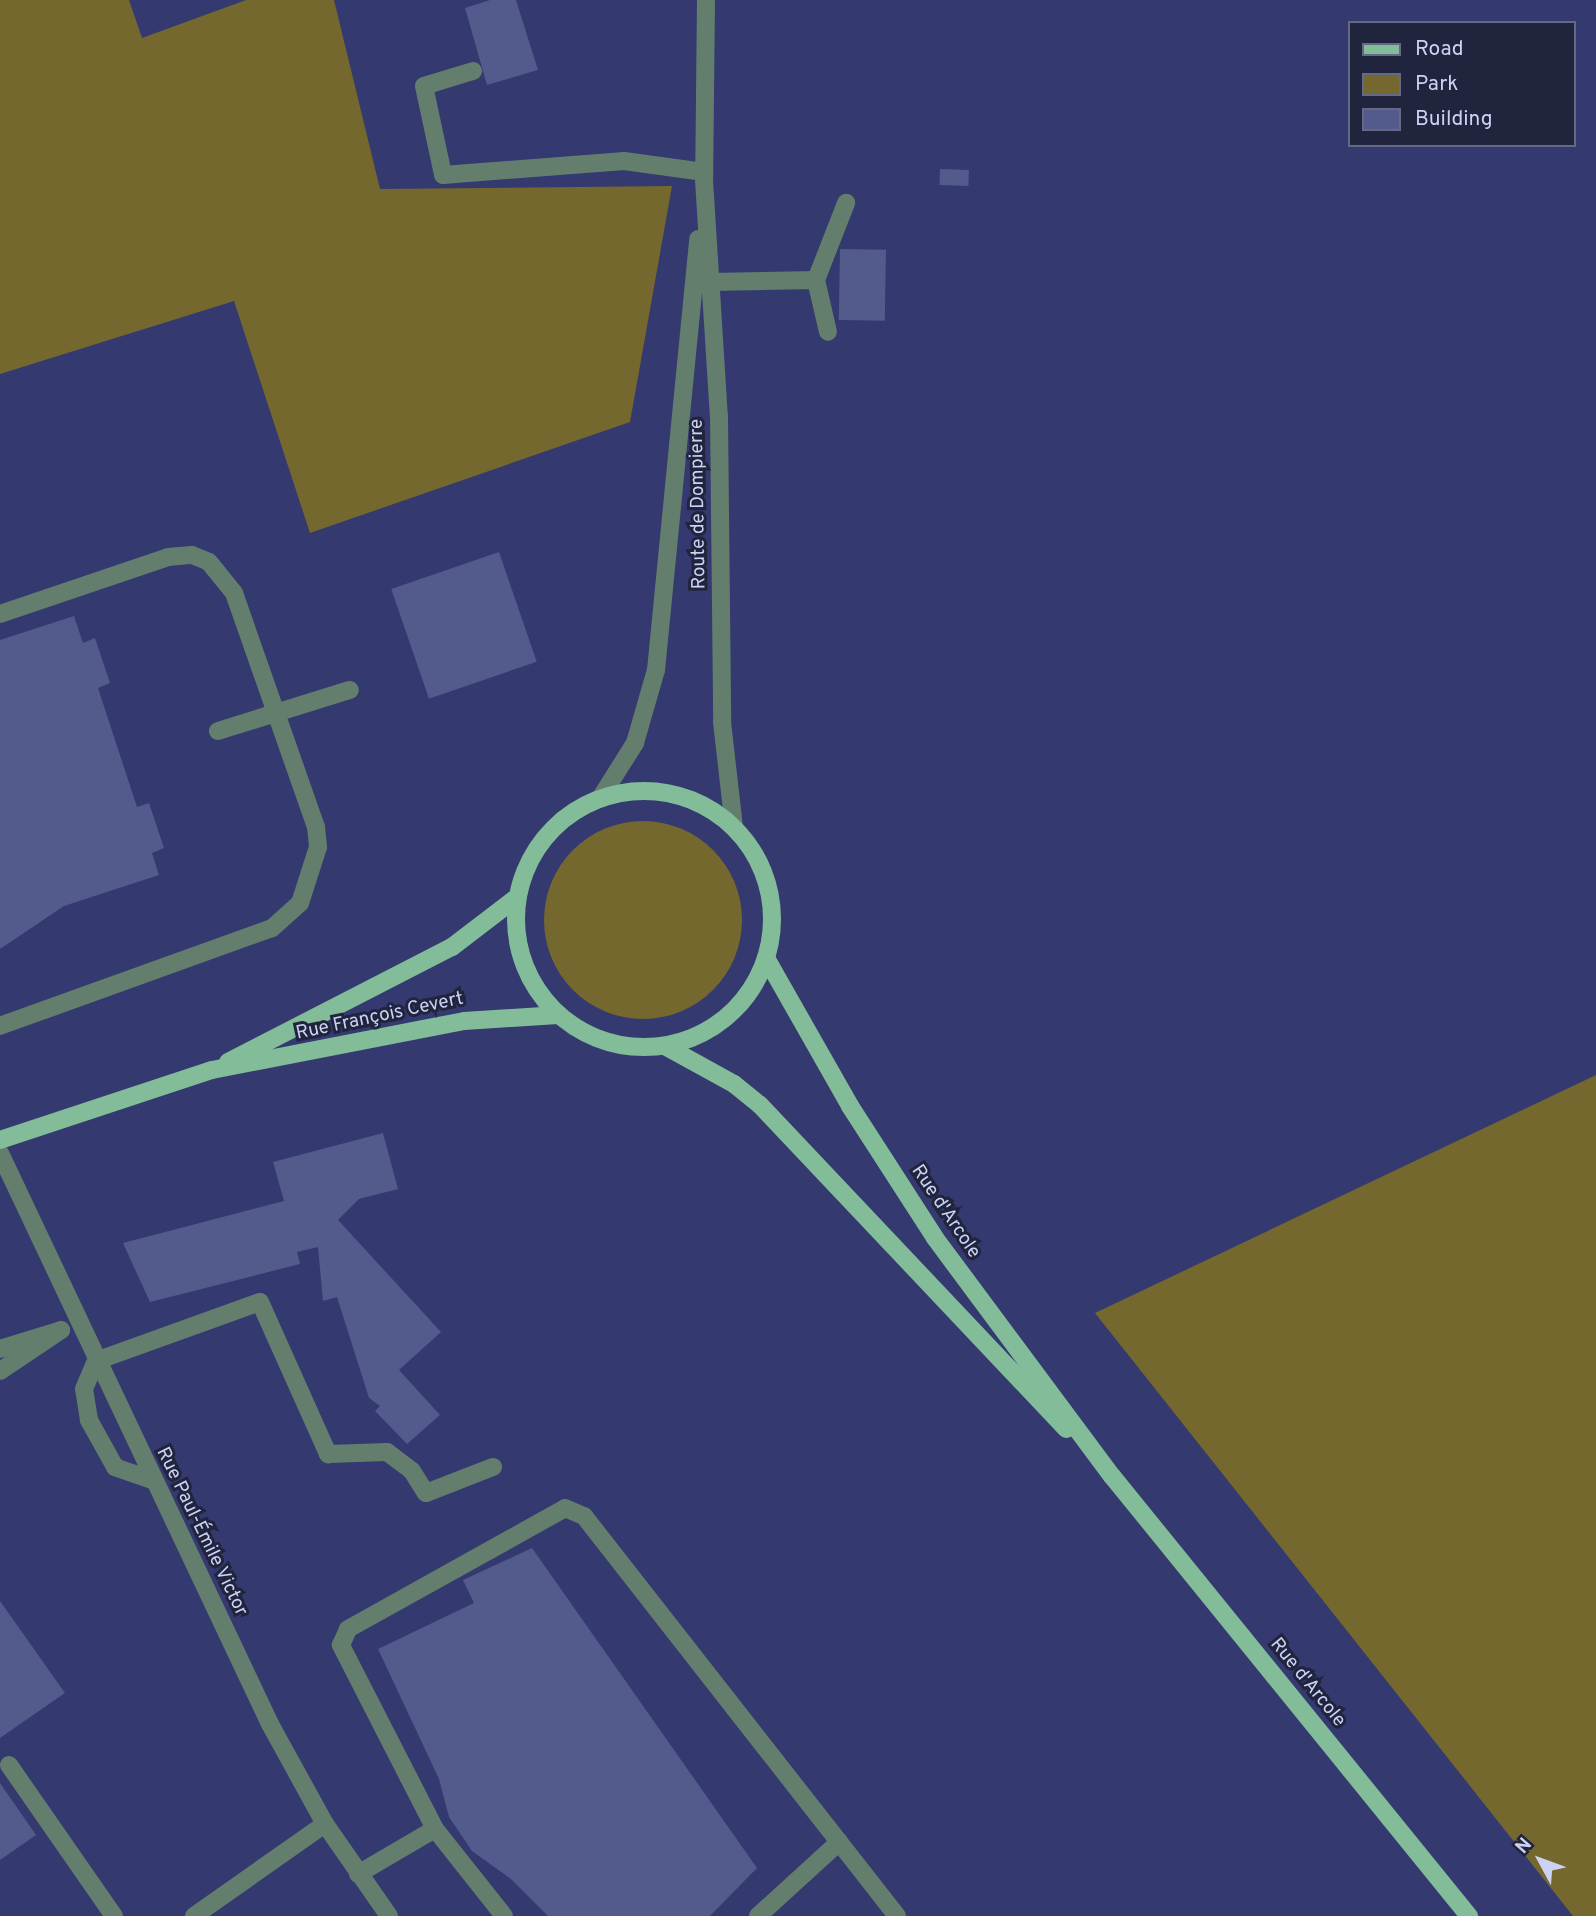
<!DOCTYPE html>
<meta charset="utf-8">
<style>
body{margin:0}
#map{position:relative;width:1596px;height:1916px;overflow:hidden;background:#343970;font-family:Overpass,sans-serif}
div>[style]{position:absolute}
.green>*{inset:0;background:#74682e}
.round{border-radius:50%}
.building>*{inset:0;background:#535a8c;transform-origin:0 0}
.minor>*{height:18px;margin:-9px;padding:0 9px;transform-origin:9px;border-radius:9px;background:#637e6d}
.major>*{height:18px;margin:-9px;padding:0 9px;transform-origin:9px;border-radius:9px;background:#82bc98}
.major>.ring{margin:-9px;padding:0;box-sizing:content-box;background:none;border:18px solid #82bc98;border-radius:50%}
span{translate:-50% -50%;white-space:nowrap;text-align:center;line-height:1.15;-webkit-text-stroke:6px #20243d;paint-order:stroke}
.street-label{font-size:19px;color:#cbd2f3}
.legend{position:absolute;left:1348px;top:21px;width:228px;height:126px;box-sizing:border-box;background:#20243d;border:2px solid #646a86;margin:0;padding:9px 12px;list-style:none;font-size:21px;color:#cbd2f3}
.legend li{display:flex;align-items:center;gap:14px;height:35px}
.legend b{width:35px;border:2px solid #646a86}
.north{position:absolute;left:1505px;top:1825px;width:70px;height:70px;-webkit-text-stroke:5px #20243d;paint-order:stroke;rotate:311deg;font-size:19px;font-weight:700;line-height:28px;text-align:center;color:#cbd2f3}
.north::after{content:'';display:block;margin:auto;width:24px;height:32px;background:#cbd2f3;clip-path:polygon(50% 0,100% 100%,50% 72%,0 100%)}
</style>
<div id="map">
<div class="green">
<i style="clip-path:polygon(0 0,129px 0,142px 38px,246px 0,334px 0,380px 189px,672px 186px,630px 422px,310px 533px,234px 301px,0 374px)"></i>
<i class="round" style="left:544px;top:821px;width:198px;height:198px"></i>
<i style="clip-path:polygon(1596px 1075px,1596px 1916px,1573px 1916px,1095px 1313px)"></i>
</div>
<div class="building">
<i style="clip-path:polygon(490px 0,516px 0,538px 70px,487px 85px,465px 8px)"></i>
<i style="left:940px;top:169px;width:29px;height:16px;rotate:2deg"></i>
<i style="left:840px;top:249px;width:46px;height:71px;rotate:1deg"></i>
<i style="left:499px;top:552px;width:116px;height:114px;rotate:71deg"></i>
<i style="clip-path:polygon(74px 616px,83px 643px,95px 638px,110px 683px,98px 688px,137px 807px,149px 803px,164px 848px,152px 853px,159px 875px,64px 906px,0 949px,0 640px)"></i>
<i style="clip-path:polygon(383px 1133px,398px 1189px,359px 1199px,338px 1220px,441px 1332px,399px 1370px,440px 1415px,407px 1444px,375px 1411px,380px 1406px,369px 1398px,337px 1297px,323px 1301px,318px 1247px,297px 1252px,300px 1264px,150px 1302px,123px 1243px,284px 1201px,273px 1162px)"></i>
<i style="clip-path:polygon(532px 1548px,757px 1868px,710px 1916px,548px 1916px,511px 1879px,472px 1851px,449px 1817px,439px 1779px,378px 1649px,474px 1603px,463px 1580px)"></i>
<i style="clip-path:polygon(0 1601px,65px 1693px,0 1738px)"></i>
<i style="clip-path:polygon(0 1783px,36px 1835px,0 1860px)"></i>
</div>
<div class="minor">
<i style="left:706px;top:0;width:180px;rotate:90.6deg"></i>
<i style="left:704px;top:180px;width:236px;rotate:86.4deg"></i>
<i style="left:719px;top:416px;width:306px;rotate:89.4deg"></i>
<i style="left:722px;top:722px;width:106px;rotate:83.5deg"></i>
<i style="left:473px;top:71px;width:51px;rotate:163deg"></i>
<i style="left:424px;top:86px;width:91px;rotate:77.9deg"></i>
<i style="left:443px;top:175px;width:182px;rotate:-4.4deg"></i>
<i style="left:624px;top:161px;width:81px;rotate:7.8deg"></i>
<i style="left:816px;top:280px;width:53px;rotate:77deg"></i>
<i style="left:710px;top:282px;width:106px;rotate:-1.1deg"></i>
<i style="left:816px;top:280px;width:83px;rotate:-68.7deg"></i>
<i style="left:0;top:614px;width:177px;rotate:-18.7deg"></i>
<i style="left:168px;top:557px;width:24px;rotate:-5deg"></i>
<i style="left:192px;top:555px;width:18px;rotate:22deg"></i>
<i style="left:209px;top:562px;width:40px;rotate:51deg"></i>
<i style="left:234px;top:593px;width:248px;rotate:70.7deg"></i>
<i style="left:316px;top:827px;width:20px;rotate:84deg"></i>
<i style="left:318px;top:847px;width:59px;rotate:107.8deg"></i>
<i style="left:300px;top:903px;width:38px;rotate:138deg"></i>
<i style="left:272px;top:928px;width:289px;rotate:160.2deg"></i>
<i style="left:218px;top:731px;width:138px;rotate:-17.3deg"></i>
<i style="left:601px;top:797px;width:64px;rotate:-57.8deg"></i>
<i style="left:635px;top:743px;width:76px;rotate:-74deg"></i>
<i style="left:656px;top:670px;width:433px;rotate:-84.4deg"></i>
<i style="left:0;top:1153px;width:632px;rotate:64.69deg"></i>
<i style="left:270px;top:1724px;width:114px;rotate:61.2deg"></i>
<i style="left:325px;top:1824px;width:112px;rotate:55.2deg"></i>
<i style="left:0;top:1349px;width:64px;rotate:-17.3deg"></i>
<i style="left:61px;top:1330px;width:73px;rotate:146.1deg"></i>
<i style="left:152px;top:1480px;width:39px;rotate:-161deg"></i>
<i style="left:115px;top:1467px;width:54px;rotate:-119deg"></i>
<i style="left:89px;top:1420px;width:31px;rotate:-99deg"></i>
<i style="left:84px;top:1389px;width:30px;rotate:-67deg"></i>
<i style="left:96px;top:1361px;width:174px;rotate:-19.8deg"></i>
<i style="left:260px;top:1302px;width:167px;rotate:65.9deg"></i>
<i style="left:328px;top:1454px;width:59px;rotate:-1.9deg"></i>
<i style="left:387px;top:1452px;width:31px;rotate:37deg"></i>
<i style="left:412px;top:1471px;width:26px;rotate:58deg"></i>
<i style="left:426px;top:1493px;width:72px;rotate:-21.2deg"></i>
<i style="left:9px;top:1765px;width:184px;rotate:55.2deg"></i>
<i style="left:358px;top:1874px;width:89px;rotate:-30.3deg"></i>
<i style="left:194px;top:1916px;width:160px;rotate:-35.1deg"></i>
<i style="left:504px;top:1916px;width:111px;rotate:-128.4deg"></i>
<i style="left:435px;top:1829px;width:207px;rotate:-117.1deg"></i>
<i style="left:341px;top:1645px;width:17px;rotate:-66deg"></i>
<i style="left:348px;top:1629px;width:248px;rotate:-29.1deg"></i>
<i style="left:565px;top:1508px;width:21px;rotate:23deg"></i>
<i style="left:584px;top:1516px;width:508px;rotate:51.96deg"></i>
<i style="left:758px;top:1916px;width:110px;rotate:-42.4deg"></i>
</div>
<div class="major">
<i class="ring" style="left:516px;top:791px;width:238px;height:238px"></i>
<i style="left:766px;top:958px;width:170px;rotate:60.4deg"></i>
<i style="left:850px;top:1106px;width:157px;rotate:57.2deg"></i>
<i style="left:935px;top:1238px;width:297px;rotate:53.4deg"></i>
<i style="left:1112px;top:1476px;width:567px;rotate:50.95deg"></i>
<i style="left:665px;top:1046px;width:79px;rotate:28.8deg"></i>
<i style="left:734px;top:1084px;width:33px;rotate:39deg"></i>
<i style="left:760px;top:1105px;width:446px;rotate:46.6deg"></i>
<i style="left:228px;top:1062px;width:252px;rotate:-27.2deg"></i>
<i style="left:452px;top:947px;width:81px;rotate:-37.4deg"></i>
<i style="left:0;top:1140px;width:223px;rotate:-18.3deg"></i>
<i style="left:212px;top:1070px;width:257px;rotate:-11deg"></i>
<i style="left:464px;top:1021px;width:94px;rotate:-3.7deg"></i>
</div>
<div class="street-label">
<span style="left:699px;top:504px;rotate:-91deg">Route de Dompierre</span>
<span style="left:380px;top:1017px;rotate:-12deg">Rue François Cevert</span>
<span style="left:945px;top:1212px;rotate:56deg">Rue d'Arcole</span>
<span style="left:201px;top:1532px;rotate:64deg">Rue Paul-Émile Victor</span>
<span style="left:1307px;top:1683px;rotate:51deg">Rue d'Arcole</span>
</div>
<ul class="legend">
<li><b style="height:9px;background:#82bc98"></b>Road</li>
<li><b style="height:19px;background:#74682e"></b>Park</li>
<li><b style="height:19px;background:#535a8c"></b>Building</li>
</ul>
<div class="north">N</div>
</div>
